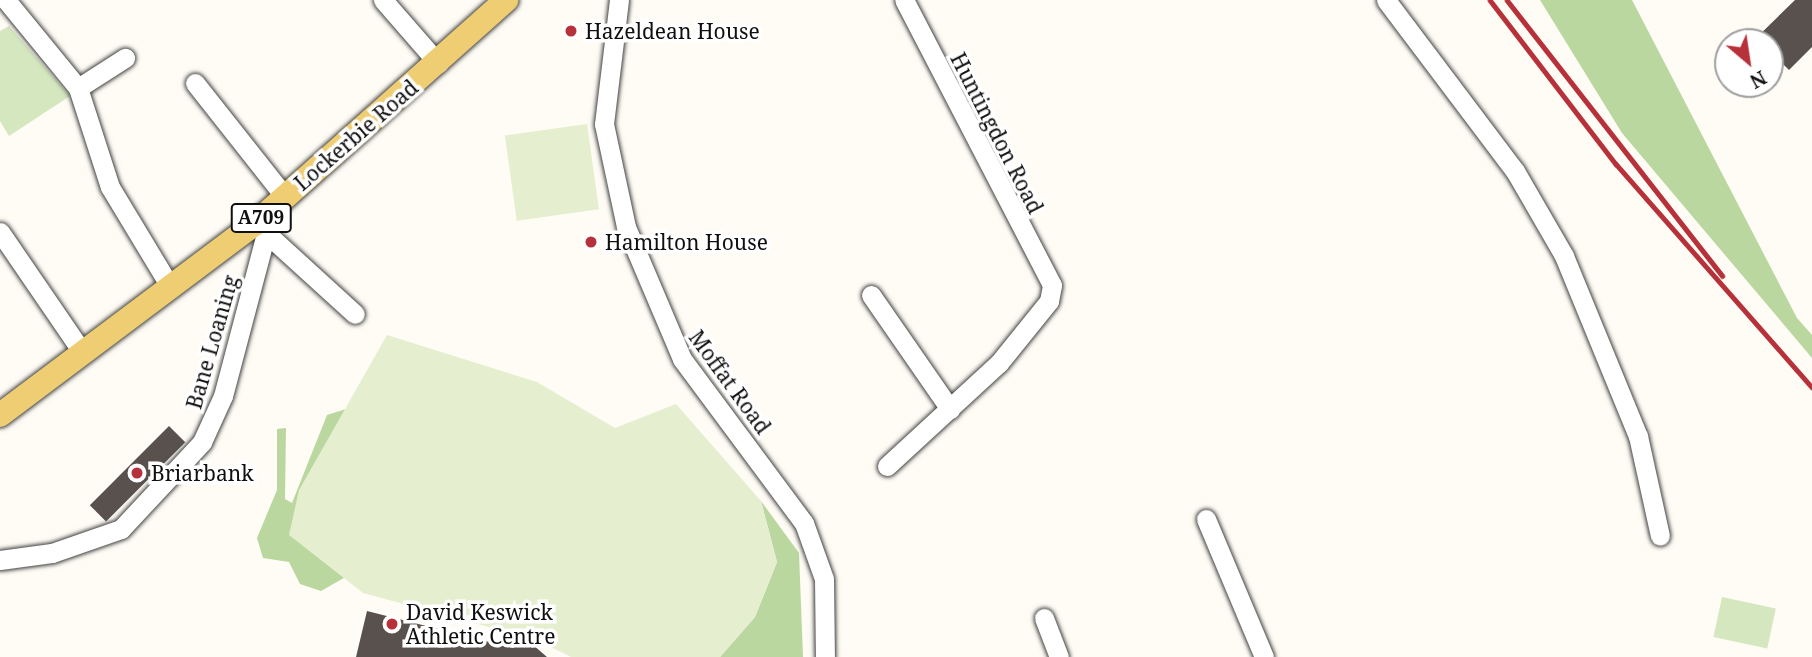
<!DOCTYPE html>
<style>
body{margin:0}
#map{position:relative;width:1812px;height:657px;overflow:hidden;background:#fefcf4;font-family:"Noto Serif",serif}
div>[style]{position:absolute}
.green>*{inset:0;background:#d4e7bf;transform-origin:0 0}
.forest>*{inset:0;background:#b9d79f}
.pitch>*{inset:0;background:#e5efd0;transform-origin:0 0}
.building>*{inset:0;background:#58514d;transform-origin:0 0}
.roads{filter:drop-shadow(0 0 2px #434343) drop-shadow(0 0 2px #434343)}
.minor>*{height:19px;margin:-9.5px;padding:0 9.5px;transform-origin:9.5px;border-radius:9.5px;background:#fff}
.major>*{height:24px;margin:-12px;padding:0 12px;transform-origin:12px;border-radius:12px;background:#efce73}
.rail>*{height:4.5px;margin:-2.25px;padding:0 2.25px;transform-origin:2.25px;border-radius:2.25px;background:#b7313a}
.dots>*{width:19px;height:19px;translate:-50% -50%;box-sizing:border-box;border:4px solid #fff;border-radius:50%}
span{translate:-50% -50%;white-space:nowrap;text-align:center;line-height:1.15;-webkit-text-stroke:7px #fff;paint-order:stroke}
.shield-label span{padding:2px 5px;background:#fff;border:2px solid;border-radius:5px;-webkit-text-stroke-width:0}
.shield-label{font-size:19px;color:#101010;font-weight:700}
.poi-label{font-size:21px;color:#101010}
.left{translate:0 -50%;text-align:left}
.street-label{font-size:21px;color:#101010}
.north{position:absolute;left:1714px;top:28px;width:70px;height:70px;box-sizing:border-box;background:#fff;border:2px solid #9f9f9f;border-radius:50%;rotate:151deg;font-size:19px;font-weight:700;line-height:28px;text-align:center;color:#101010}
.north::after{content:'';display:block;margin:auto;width:24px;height:32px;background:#b7313a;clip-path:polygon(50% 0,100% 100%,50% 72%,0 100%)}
</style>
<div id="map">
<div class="green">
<i style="clip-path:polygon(9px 26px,70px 96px,9px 136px,0 121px,0 31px)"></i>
<i style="left:1722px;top:597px;width:55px;height:41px;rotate:12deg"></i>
</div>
<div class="forest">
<i style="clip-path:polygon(1540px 0,1632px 0,1797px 318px,1812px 335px,1812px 358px,1622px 133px)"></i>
<i style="clip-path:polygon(346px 409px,349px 575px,321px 591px,300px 584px,289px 562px,263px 558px,257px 538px,277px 490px,277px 429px,286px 428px,285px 499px,292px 503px,327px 415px)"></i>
<i style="clip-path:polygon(761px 501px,799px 553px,803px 657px,720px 657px,755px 617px,777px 562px)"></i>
</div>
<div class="pitch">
<i style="left:587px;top:124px;width:86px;height:83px;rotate:82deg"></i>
<i style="clip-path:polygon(387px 335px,537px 382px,615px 428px,676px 404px,761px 501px,777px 562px,755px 617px,720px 657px,571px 657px,537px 640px,363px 593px,289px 535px,299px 490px)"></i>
</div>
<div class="building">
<i style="clip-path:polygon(1795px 0,1812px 0,1812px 47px,1789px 70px,1770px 51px,1770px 42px,1752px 42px)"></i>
<i style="left:169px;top:426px;width:23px;height:112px;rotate:45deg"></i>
<i style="clip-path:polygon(367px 611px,513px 648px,525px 638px,547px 657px,356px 657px)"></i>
</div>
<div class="roads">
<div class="minor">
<i style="left:6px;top:0;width:114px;rotate:50.7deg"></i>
<i style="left:78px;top:88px;width:104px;rotate:72.1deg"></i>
<i style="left:110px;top:187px;width:118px;rotate:58.9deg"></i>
<i style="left:383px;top:0;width:84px;rotate:48.9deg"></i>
<i style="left:619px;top:0;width:125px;rotate:96.9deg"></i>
<i style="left:604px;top:124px;width:105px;rotate:77.9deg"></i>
<i style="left:626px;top:227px;width:143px;rotate:67deg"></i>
<i style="left:682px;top:359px;width:204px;rotate:53.4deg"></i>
<i style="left:804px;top:523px;width:59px;rotate:70.3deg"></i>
<i style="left:824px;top:579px;width:78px;rotate:89.3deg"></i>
<i style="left:1386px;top:0;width:214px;rotate:53deg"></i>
<i style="left:1515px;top:171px;width:98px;rotate:60deg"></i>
<i style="left:1564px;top:256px;width:195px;rotate:67.7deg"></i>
<i style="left:1638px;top:436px;width:102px;rotate:77.6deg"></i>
<i style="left:195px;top:83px;width:145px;rotate:51.7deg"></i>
<i style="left:78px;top:88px;width:56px;rotate:-32.6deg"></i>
<i style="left:0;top:232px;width:147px;rotate:55.6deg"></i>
<i style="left:266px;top:233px;width:120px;rotate:42.3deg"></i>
<i style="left:871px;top:295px;width:139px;rotate:55.3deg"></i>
<i style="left:887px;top:466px;width:152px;rotate:-42.6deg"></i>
<i style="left:999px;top:363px;width:80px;rotate:-51.1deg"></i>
<i style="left:1049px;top:301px;width:16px;rotate:-79deg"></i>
<i style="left:1052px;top:285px;width:321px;rotate:-117.4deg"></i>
<i style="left:1206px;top:519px;width:150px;rotate:67.2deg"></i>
<i style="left:0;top:560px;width:52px;rotate:-7.7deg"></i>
<i style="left:52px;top:553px;width:73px;rotate:-19.2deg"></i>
<i style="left:121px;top:529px;width:119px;rotate:-47deg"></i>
<i style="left:202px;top:442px;width:51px;rotate:-65.5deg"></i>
<i style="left:223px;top:396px;width:169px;rotate:-75.2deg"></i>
<i style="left:266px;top:233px;width:14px;rotate:-129deg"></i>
<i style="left:1044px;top:618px;width:42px;rotate:69deg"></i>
</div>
<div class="major">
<i style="left:0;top:415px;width:321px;rotate:-36.9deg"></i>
<i style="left:257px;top:222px;width:334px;rotate:-41.7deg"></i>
</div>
</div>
<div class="rail">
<i style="left:1490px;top:0;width:207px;rotate:52.5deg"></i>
<i style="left:1616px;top:164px;width:297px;rotate:48.7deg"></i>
<i style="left:1507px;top:0;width:350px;rotate:52deg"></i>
</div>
<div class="dots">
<i style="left:571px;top:31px;background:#b7313a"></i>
<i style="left:591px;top:242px;background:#b7313a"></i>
<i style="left:137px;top:473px;background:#b7313a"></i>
<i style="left:392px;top:624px;background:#b7313a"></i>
</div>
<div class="shield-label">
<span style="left:261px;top:218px">A709</span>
</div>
<div class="poi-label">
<span class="left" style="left:585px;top:31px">Hazeldean House</span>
<span class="left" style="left:605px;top:242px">Hamilton House</span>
<span class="left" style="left:151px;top:473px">Briarbank</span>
<span class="left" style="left:406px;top:624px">David Keswick<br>Athletic Centre</span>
</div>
<div class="street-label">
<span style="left:997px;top:133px;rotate:63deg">Huntingdon Road</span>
<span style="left:356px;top:135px;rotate:-41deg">Lockerbie Road</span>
<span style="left:212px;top:342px;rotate:-74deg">Bane Loaning</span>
<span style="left:730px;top:382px;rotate:54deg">Moffat Road</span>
</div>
<div class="north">N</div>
</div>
